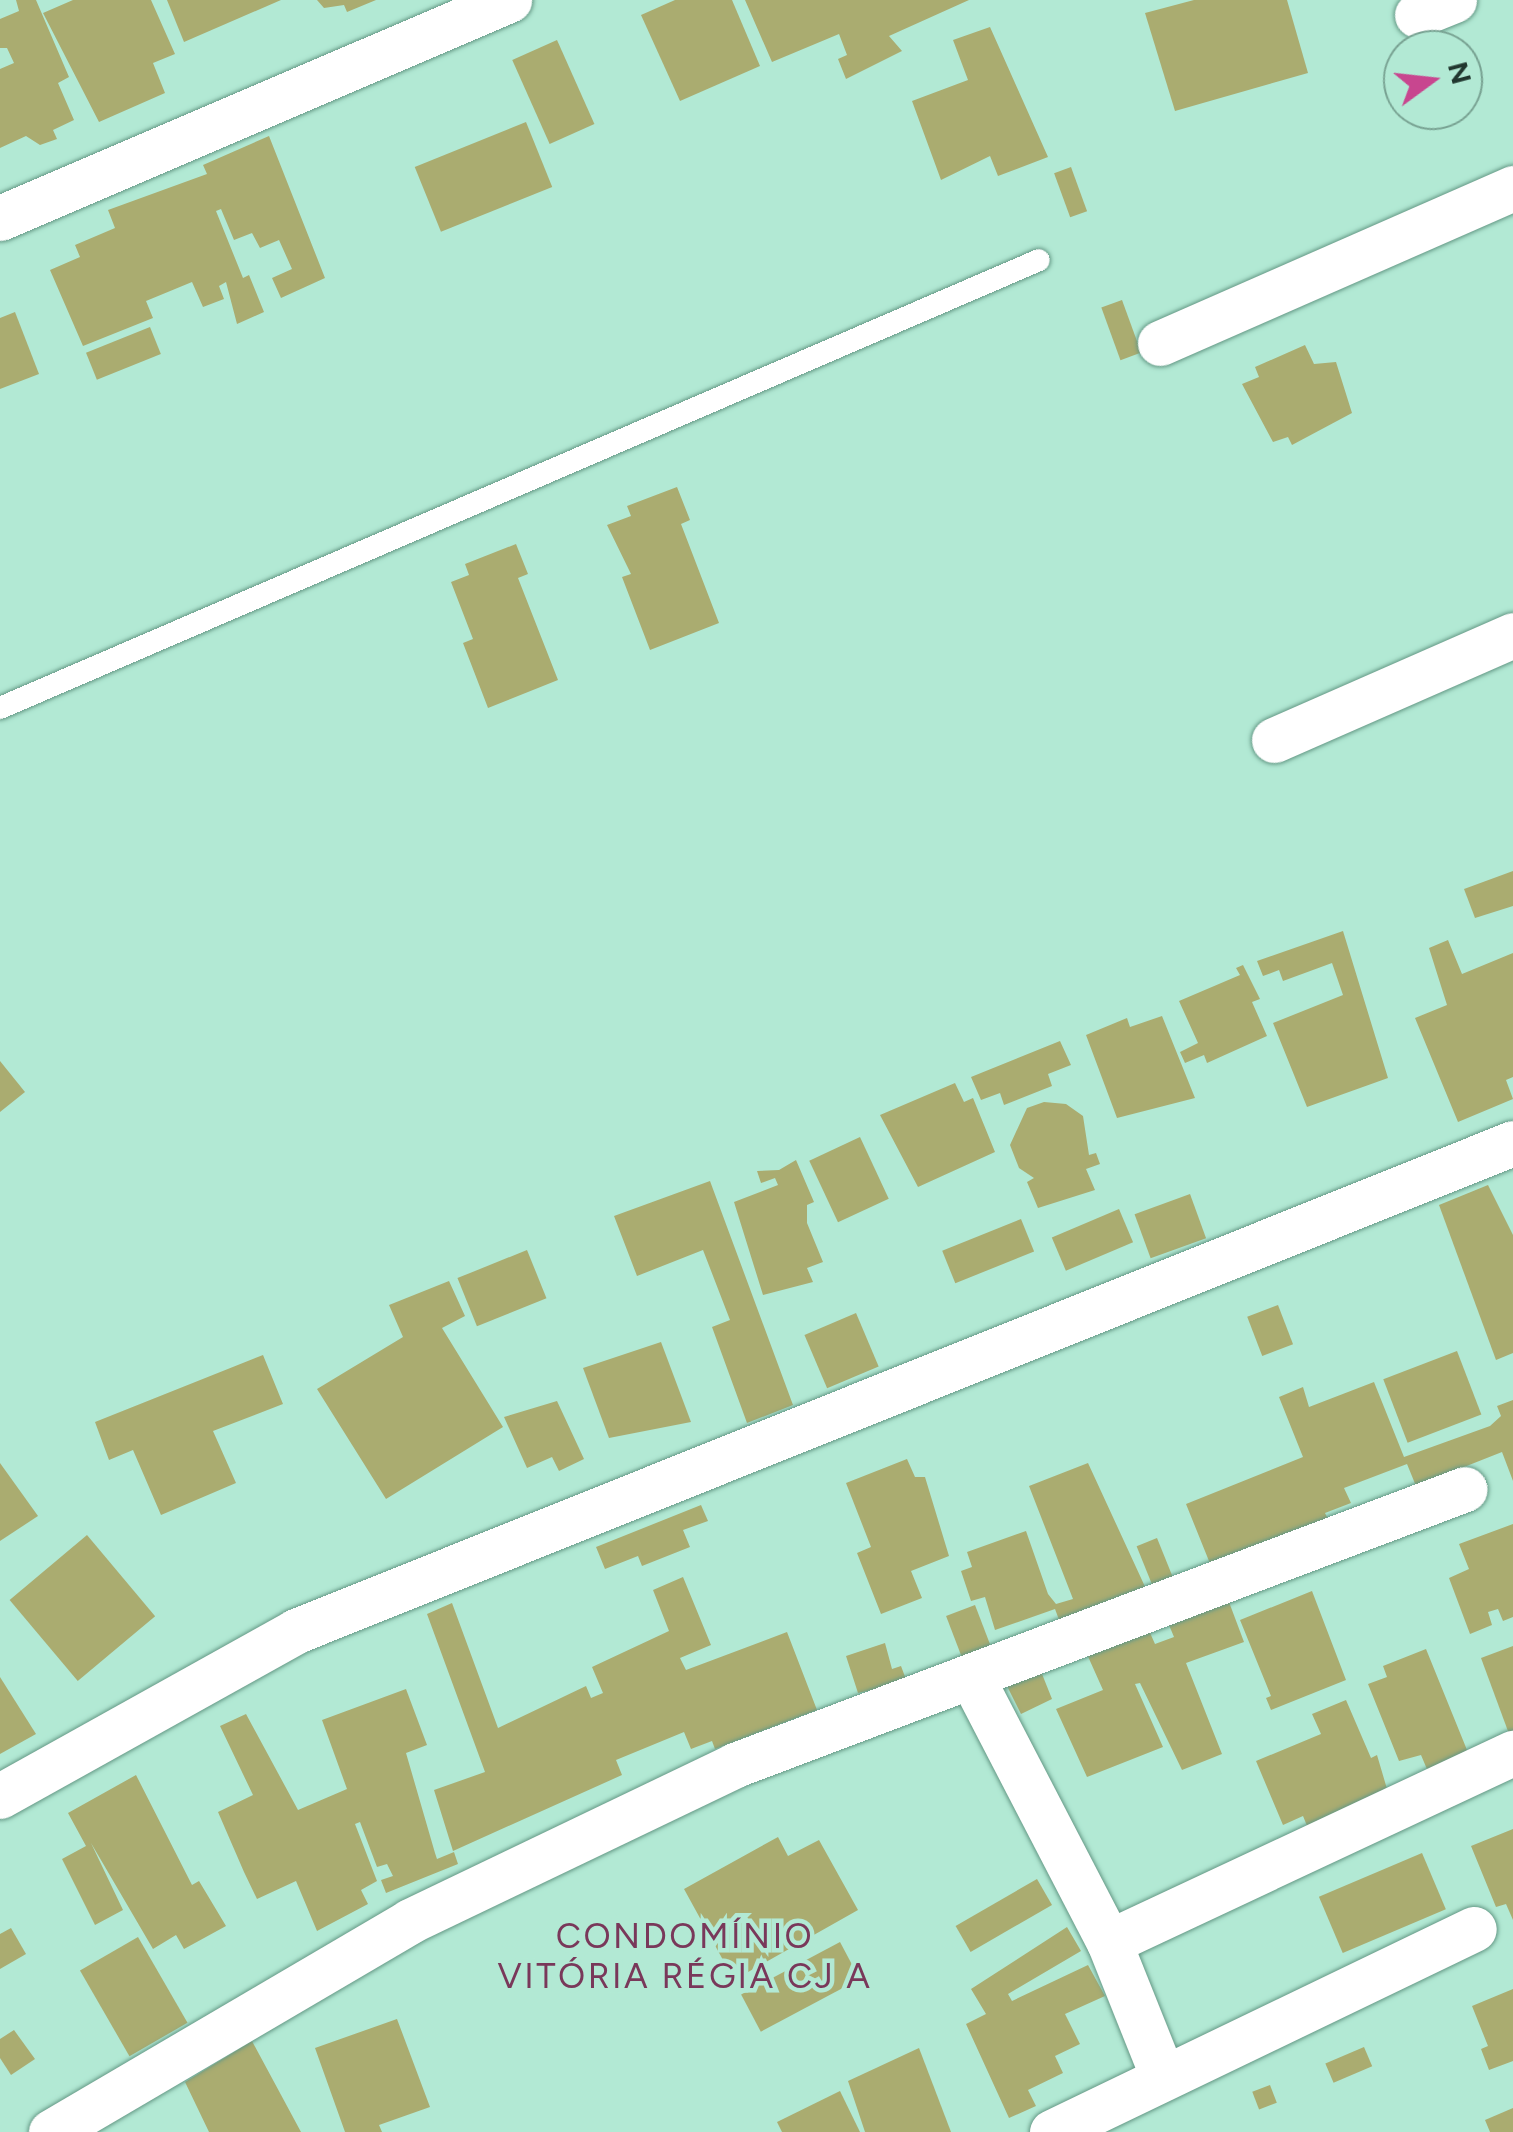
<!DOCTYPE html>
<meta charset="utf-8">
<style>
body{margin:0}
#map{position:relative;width:1513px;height:2132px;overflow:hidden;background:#b2e9d4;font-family:Figtree,sans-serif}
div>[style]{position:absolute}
.building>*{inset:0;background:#aaac70;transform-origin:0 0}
.roads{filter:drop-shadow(0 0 2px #649885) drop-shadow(0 0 2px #649885)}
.service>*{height:22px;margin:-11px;padding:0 11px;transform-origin:11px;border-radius:11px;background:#fff}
.minor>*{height:45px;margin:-22.5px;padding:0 22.5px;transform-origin:22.5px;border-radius:22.5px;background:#fff}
span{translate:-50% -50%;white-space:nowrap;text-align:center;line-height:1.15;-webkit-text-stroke:9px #b2e9d4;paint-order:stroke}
.quarter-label{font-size:35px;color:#79385a;letter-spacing:2.5px}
.north{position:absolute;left:1383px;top:30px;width:100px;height:100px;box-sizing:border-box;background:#b2e9d4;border:2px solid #78a292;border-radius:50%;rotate:75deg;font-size:28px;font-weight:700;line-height:40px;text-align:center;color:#21372f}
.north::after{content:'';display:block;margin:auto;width:35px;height:45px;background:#c8468f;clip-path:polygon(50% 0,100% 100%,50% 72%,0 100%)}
</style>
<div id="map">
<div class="building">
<i style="clip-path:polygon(16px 0,36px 0,69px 77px,58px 83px,74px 120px,53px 130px,57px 139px,40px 145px,26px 136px,0 148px,0 69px,14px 63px,7px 48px,0 48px,0 19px,19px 11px)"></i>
<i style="clip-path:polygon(73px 0,151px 0,175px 54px,153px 63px,165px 93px,99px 122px,43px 13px)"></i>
<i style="clip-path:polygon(167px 0,281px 0,184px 42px)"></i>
<i style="clip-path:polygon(317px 0,376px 0,347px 12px,344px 5px,324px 8px)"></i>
<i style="clip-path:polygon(675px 0,732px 0,760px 66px,680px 101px,641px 15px)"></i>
<i style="clip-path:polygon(745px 0,969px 0,889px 36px,902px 51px,846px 79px,838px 59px,847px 55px,839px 34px,772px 62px)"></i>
<i style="clip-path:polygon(1194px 0,1287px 0,1308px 73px,1175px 111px,1145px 13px)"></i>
<i style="clip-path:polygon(990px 27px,1048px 157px,998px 176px,990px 156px,941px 180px,912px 101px,968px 80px,953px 40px)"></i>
<i style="left:557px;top:40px;width:92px;height:49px;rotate:66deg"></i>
<i style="left:526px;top:122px;width:70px;height:120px;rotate:68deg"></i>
<i style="clip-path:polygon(269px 136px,325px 278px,281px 298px,272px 278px,292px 269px,279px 240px,260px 248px,252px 233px,234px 240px,221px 209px,216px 211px,243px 278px,249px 275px,264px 312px,237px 324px,226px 282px,219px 286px,224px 299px,203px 307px,192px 282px,146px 301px,153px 318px,83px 346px,50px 270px,80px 257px,75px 245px,115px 228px,108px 210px,207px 174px,203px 165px)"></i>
<i style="left:1071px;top:167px;width:47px;height:18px;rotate:70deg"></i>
<i style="left:1122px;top:300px;width:56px;height:22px;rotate:70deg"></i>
<i style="clip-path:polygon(15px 312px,39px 374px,0 389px,0 318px)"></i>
<i style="left:150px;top:327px;width:29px;height:69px;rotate:68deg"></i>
<i style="clip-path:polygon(1305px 345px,1314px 364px,1336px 362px,1352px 413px,1292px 445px,1288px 437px,1273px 442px,1242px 384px,1259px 377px,1255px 367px)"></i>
<i style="clip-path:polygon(677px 487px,690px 520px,681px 524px,719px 623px,650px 650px,622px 577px,631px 574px,607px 525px,631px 516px,627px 506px)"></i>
<i style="clip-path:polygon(516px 544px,528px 574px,518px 578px,558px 680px,488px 708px,463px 643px,473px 639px,451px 582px,469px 575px,465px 564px)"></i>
<i style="clip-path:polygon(1513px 871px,1513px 906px,1475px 918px,1464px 889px)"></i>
<i style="clip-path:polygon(1343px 931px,1388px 1078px,1307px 1107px,1273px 1023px,1343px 995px,1332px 963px,1283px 981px,1279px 970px,1263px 976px,1257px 961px)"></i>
<i style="clip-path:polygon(1448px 940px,1462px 974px,1513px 953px,1513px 1077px,1506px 1080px,1513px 1099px,1458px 1122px,1415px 1018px,1447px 1005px,1429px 948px)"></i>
<i style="clip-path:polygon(1243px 965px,1260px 999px,1252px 1002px,1267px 1036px,1207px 1063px,1204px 1055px,1185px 1063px,1180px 1052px,1198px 1043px,1179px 1001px,1240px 975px,1236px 968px)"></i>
<i style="clip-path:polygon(1162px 1016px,1195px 1098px,1117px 1118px,1086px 1035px,1127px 1018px,1130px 1027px)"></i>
<i style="clip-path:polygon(1060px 1041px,1071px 1065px,1048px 1074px,1052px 1086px,1004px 1105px,1000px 1093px,981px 1100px,971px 1077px)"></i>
<i style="clip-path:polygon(0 1061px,25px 1092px,0 1112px)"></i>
<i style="clip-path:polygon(955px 1083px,964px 1102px,973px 1098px,995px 1152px,918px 1187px,880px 1115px)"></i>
<i style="clip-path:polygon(1044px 1102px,1066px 1104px,1083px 1116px,1089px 1155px,1096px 1153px,1100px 1164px,1086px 1169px,1095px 1190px,1038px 1208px,1027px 1182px,1034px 1178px,1019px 1168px,1010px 1145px,1027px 1108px)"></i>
<i style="left:860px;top:1137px;width:68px;height:56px;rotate:65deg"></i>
<i style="clip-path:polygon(796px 1160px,814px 1202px,807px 1205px,807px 1223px,823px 1262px,807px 1268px,813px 1282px,763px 1295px,734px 1202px,778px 1185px,775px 1178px,761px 1183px,757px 1171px,779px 1170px)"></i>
<i style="clip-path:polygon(710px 1181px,793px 1405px,747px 1423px,712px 1327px,730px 1320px,703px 1250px,637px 1276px,614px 1216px)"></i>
<i style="clip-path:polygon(1488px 1185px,1513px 1235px,1513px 1353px,1496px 1360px,1439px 1205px)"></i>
<i style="left:1190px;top:1194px;width:47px;height:59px;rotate:70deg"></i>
<i style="left:1119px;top:1209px;width:36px;height:73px;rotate:67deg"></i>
<i style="left:1021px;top:1219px;width:35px;height:85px;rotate:68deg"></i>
<i style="left:527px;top:1250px;width:52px;height:75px;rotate:68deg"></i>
<i style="clip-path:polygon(449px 1281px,465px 1316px,442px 1328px,503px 1427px,386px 1499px,317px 1389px,403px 1337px,389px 1305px)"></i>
<i style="left:1278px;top:1305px;width:42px;height:33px;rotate:69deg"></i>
<i style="left:856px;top:1313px;width:58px;height:56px;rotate:67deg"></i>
<i style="clip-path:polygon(661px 1342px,691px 1422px,609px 1438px,583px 1368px)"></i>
<i style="left:1457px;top:1351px;width:68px;height:79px;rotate:69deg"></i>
<i style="clip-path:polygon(263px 1355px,283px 1404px,213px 1431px,236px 1483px,161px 1515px,133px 1450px,109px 1460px,95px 1422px)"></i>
<i style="clip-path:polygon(1374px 1382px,1404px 1457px,1490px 1426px,1501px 1416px,1497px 1406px,1513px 1400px,1513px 1481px,1502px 1452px,1416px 1486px,1407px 1464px,1344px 1488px,1351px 1503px,1325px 1513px,1328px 1519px,1211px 1566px,1186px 1504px,1303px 1457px,1279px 1397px,1303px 1387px,1309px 1407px)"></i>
<i style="clip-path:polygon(557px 1401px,584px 1459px,559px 1471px,552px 1457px,527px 1468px,504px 1417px)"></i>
<i style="clip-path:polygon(907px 1459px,915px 1477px,925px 1477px,949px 1556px,911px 1571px,922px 1598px,881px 1614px,857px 1553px,871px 1547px,846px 1483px)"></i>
<i style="clip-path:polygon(0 1463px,38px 1516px,0 1541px)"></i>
<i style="clip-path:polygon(1088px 1463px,1147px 1591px,1061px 1625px,1055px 1609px,995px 1630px,985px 1597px,971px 1601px,961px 1571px,972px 1567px,967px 1552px,1026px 1531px,1048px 1594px,1056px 1604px,1073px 1599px,1029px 1486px)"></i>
<i style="clip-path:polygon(701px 1505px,708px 1521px,683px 1530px,690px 1547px,642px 1566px,638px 1556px,605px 1569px,596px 1547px)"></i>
<i style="clip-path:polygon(1513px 1524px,1513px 1617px,1503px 1621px,1498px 1609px,1488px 1612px,1492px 1625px,1470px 1634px,1449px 1578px,1469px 1569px,1459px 1544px)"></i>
<i style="left:87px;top:1535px;width:106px;height:101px;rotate:50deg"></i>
<i style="left:1157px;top:1538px;width:45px;height:22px;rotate:68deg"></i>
<i style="clip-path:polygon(683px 1577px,711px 1645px,680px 1658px,686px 1670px,787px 1632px,817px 1710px,715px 1749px,712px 1741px,691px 1749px,684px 1732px,616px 1760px,622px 1775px,453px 1851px,434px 1790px,485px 1772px,427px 1614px,452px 1603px,498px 1728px,586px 1686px,591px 1698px,603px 1693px,592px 1667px,669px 1631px,653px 1590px)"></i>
<i style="clip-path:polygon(1312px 1591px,1346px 1680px,1271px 1710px,1266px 1698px,1271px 1696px,1240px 1620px)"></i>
<i style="clip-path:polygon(1229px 1602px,1244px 1642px,1186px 1663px,1222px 1754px,1182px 1770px,1140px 1683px,1135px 1684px,1163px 1747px,1087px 1777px,1056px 1709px,1103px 1690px,1086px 1652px,1147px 1626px,1155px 1644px,1174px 1637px,1169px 1625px)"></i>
<i style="left:975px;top:1605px;width:47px;height:31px;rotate:69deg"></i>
<i style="clip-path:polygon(885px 1643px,892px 1669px,901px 1666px,907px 1682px,858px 1693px,846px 1656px)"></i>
<i style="clip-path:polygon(1513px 1646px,1513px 1742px,1512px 1742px,1481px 1658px)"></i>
<i style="clip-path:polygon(1426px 1649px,1467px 1750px,1432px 1781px,1421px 1755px,1399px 1761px,1368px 1684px,1387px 1677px,1383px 1666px)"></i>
<i style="clip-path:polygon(1040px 1669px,1052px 1699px,1021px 1714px,1005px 1682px)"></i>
<i style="clip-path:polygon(0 1677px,36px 1734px,0 1754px)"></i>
<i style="clip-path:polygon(406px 1689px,427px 1745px,406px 1753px,435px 1853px,437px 1859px,454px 1852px,458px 1864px,386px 1893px,381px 1880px,393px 1876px,387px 1864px,377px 1867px,360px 1822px,355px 1824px,377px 1881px,361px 1890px,368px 1904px,317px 1931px,296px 1881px,257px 1899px,244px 1872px,218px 1812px,253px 1795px,220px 1726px,246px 1714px,298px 1810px,347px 1789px,322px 1720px)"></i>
<i style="clip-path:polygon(1346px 1700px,1371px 1758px,1377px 1755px,1390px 1799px,1310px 1833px,1303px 1816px,1283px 1825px,1256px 1761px,1321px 1734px,1312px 1714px)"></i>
<i style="clip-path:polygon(136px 1775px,192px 1885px,199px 1881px,226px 1926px,184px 1949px,176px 1935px,153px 1949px,91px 1843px,123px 1910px,95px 1925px,62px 1859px,86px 1846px,68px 1813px)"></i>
<i style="clip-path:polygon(1513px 1829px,1513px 1920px,1506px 1904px,1496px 1907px,1471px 1846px)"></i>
<i style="clip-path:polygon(778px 1837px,788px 1856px,819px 1840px,858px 1910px,734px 1980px,684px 1889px)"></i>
<i style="left:1422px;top:1853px;width:61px;height:112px;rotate:67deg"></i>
<i style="left:1037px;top:1879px;width:30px;height:94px;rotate:60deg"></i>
<i style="clip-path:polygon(1067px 1927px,1081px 1951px,1008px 1994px,1012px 2001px,1088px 1965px,1105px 1996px,1065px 2014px,1080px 2044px,1055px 2056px,1063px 2073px,1028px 2090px,1036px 2106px,1009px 2118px,966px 2024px,986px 2014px,971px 1989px)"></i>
<i style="clip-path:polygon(11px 1928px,26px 1954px,0 1969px,0 1934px)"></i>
<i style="left:138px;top:1937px;width:99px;height:67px;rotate:60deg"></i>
<i style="left:840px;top:1942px;width:42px;height:112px;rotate:62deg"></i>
<i style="clip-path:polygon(1513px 1989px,1513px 2061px,1489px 2070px,1481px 2049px,1488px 2046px,1472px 2006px)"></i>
<i style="clip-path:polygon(397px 2019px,430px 2107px,379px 2125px,382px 2132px,345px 2132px,315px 2048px)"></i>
<i style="clip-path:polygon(14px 2030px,35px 2059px,11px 2075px,0 2058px,0 2039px)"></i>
<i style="clip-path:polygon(252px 2041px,253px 2043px,301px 2132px,209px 2132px,185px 2082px)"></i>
<i style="left:1364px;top:2047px;width:21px;height:42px;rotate:67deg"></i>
<i style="clip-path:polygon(919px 2048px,951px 2132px,865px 2132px,848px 2081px)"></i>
<i style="left:1270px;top:2085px;width:19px;height:19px;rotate:69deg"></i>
<i style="clip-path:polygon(840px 2091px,860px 2132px,782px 2132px,777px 2122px)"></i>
<i style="clip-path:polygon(1513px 2108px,1513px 2132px,1490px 2132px,1485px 2120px)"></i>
</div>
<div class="roads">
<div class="service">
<i style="left:0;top:708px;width:1131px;rotate:-23.32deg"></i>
</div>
<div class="minor">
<i style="left:1417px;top:15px;width:40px;rotate:-22deg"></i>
<i style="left:0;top:218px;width:554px;rotate:-23.19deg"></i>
<i style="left:1160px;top:343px;width:386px;rotate:-23.7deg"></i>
<i style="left:1274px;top:740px;width:261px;rotate:-23.7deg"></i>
<i style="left:972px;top:1678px;width:297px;rotate:62.6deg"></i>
<i style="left:1109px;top:1942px;width:145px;rotate:68.2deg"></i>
<i style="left:0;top:1796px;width:339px;rotate:-29.1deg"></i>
<i style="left:296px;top:1631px;width:1311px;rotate:-21.85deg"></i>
<i style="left:1109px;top:1942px;width:446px;rotate:-25.1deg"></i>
<i style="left:51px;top:2132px;width:416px;rotate:-30.4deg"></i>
<i style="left:410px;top:1921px;width:361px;rotate:-25.6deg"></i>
<i style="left:735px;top:1765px;width:780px;rotate:-20.71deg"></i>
<i style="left:1052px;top:2132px;width:468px;rotate:-25.7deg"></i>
</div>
</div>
<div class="quarter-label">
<span style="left:685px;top:1956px">CONDOMÍNIO<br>VITÓRIA RÉGIA CJ A</span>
</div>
<div class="north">N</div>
</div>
